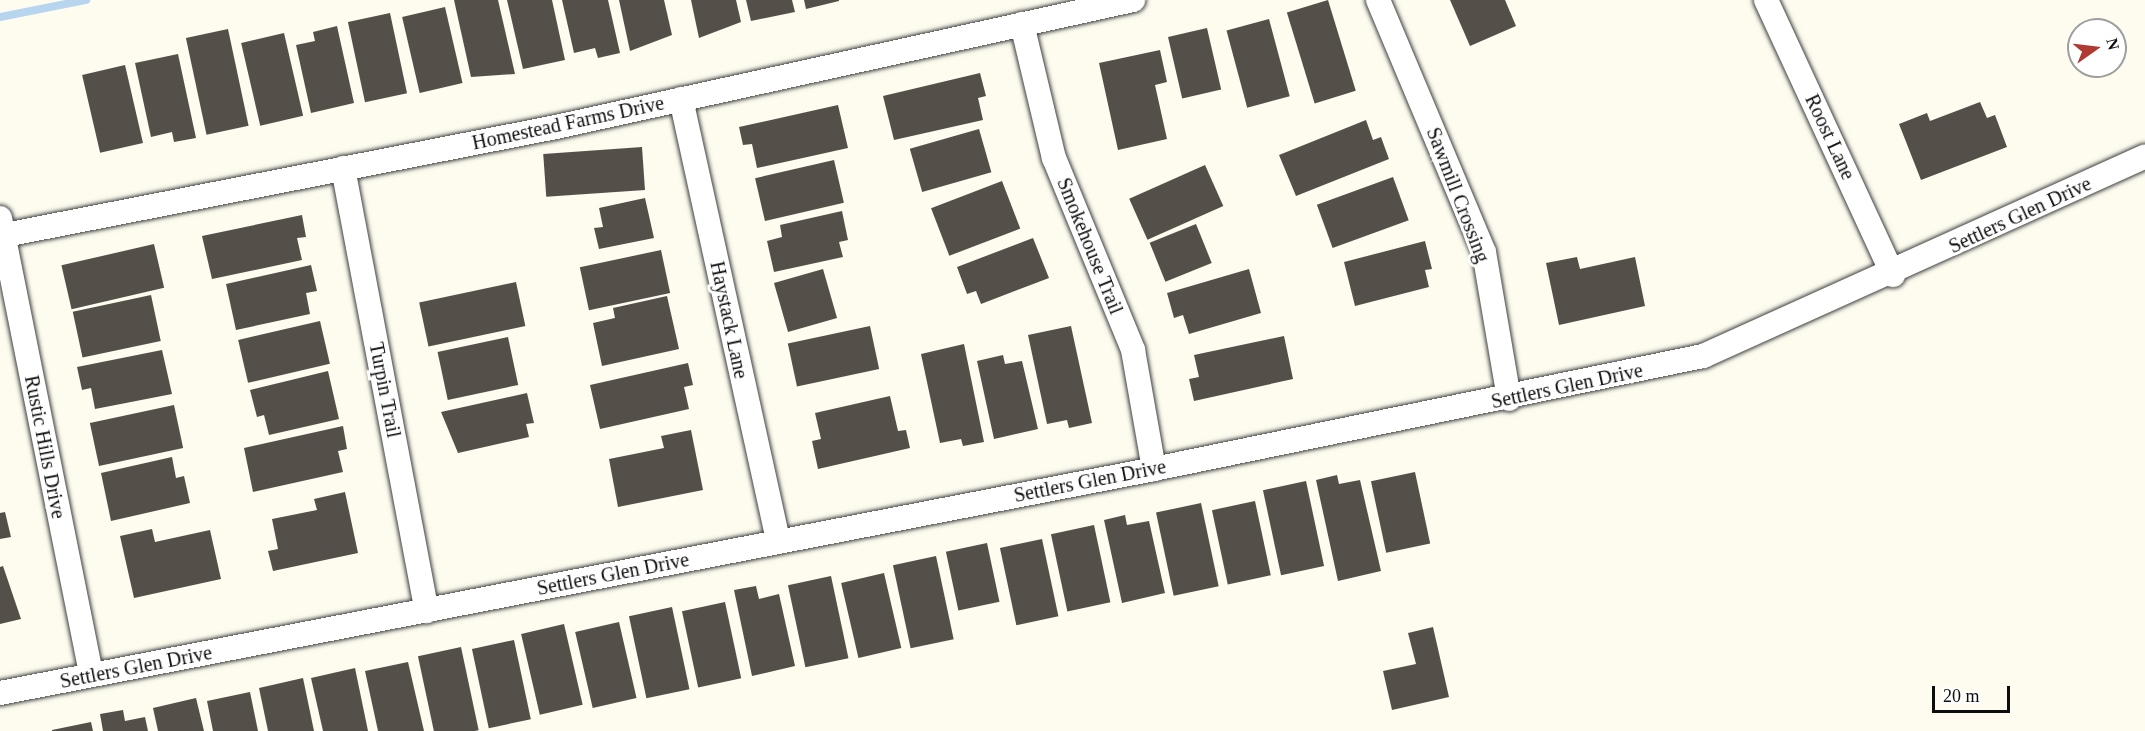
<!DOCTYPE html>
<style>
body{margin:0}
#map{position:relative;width:2145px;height:731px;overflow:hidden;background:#fdfcef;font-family:"Times New Roman",serif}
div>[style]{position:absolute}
.stream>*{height:8px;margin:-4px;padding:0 4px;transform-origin:4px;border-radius:4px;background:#b8d5f0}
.building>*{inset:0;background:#554f4a;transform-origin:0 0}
.roads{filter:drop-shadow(0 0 2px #404040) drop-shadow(0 0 2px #404040)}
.street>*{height:24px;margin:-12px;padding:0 12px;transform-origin:12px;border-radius:12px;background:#fff}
span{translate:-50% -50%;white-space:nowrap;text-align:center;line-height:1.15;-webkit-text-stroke:6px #fff;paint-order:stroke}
.street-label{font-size:20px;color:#0d0d0d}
.north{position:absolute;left:2067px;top:18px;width:60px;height:60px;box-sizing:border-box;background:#fff;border:2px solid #9e9e9e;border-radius:50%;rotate:76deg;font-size:16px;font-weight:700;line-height:24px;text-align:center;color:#0d0d0d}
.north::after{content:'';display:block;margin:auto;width:21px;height:27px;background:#b03a32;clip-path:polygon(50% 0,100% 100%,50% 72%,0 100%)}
.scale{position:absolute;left:1932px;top:686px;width:78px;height:27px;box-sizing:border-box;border:3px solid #0d0d0d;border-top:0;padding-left:8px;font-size:18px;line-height:21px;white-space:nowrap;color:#0d0d0d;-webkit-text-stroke:4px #fff;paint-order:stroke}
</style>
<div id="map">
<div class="stream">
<i style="left:0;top:17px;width:88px;rotate:-11.2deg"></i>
</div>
<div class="building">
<i style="clip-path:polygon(454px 0,498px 0,515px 74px,471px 77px)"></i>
<i style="clip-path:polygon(507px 0,552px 0,565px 60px,523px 69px)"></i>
<i style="clip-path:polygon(562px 0,608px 0,620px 53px,598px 58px,595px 48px,574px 53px)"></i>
<i style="clip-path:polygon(619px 0,664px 0,672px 35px,630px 51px)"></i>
<i style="clip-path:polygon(691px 0,736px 0,741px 22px,699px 38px)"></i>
<i style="clip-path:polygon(746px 0,792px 0,795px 12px,751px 21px)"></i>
<i style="clip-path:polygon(804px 0,839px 0,839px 1px,806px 9px)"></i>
<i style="left:1328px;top:0;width:95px;height:43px;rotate:73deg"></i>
<i style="clip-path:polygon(1450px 0,1505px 0,1516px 26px,1470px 46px)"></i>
<i style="left:445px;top:7px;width:78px;height:44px;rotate:77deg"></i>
<i style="left:390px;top:13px;width:82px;height:43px;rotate:78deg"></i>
<i style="left:1269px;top:19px;width:80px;height:44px;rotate:75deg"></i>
<i style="clip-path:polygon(337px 26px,354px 103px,311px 113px,296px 45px,315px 41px,313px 32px)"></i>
<i style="left:1207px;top:28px;width:63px;height:40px;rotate:77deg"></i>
<i style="left:228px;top:29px;width:99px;height:43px;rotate:78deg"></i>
<i style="left:284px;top:33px;width:85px;height:44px;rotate:77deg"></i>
<i style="clip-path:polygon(1160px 50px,1167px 82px,1155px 85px,1167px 139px,1118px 150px,1099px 63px)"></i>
<i style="clip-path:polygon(178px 54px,196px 138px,174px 142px,172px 132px,151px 137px,135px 63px)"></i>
<i style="left:125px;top:65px;width:80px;height:44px;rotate:77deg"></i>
<i style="clip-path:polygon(980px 73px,986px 96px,978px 98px,983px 120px,894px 140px,883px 96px)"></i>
<i style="clip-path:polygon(1980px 102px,1987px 118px,1995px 115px,2007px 147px,1921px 180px,1899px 124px,1927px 113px,1930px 121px)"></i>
<i style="clip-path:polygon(838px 105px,848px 148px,757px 168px,752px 144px,743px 145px,739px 127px)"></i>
<i style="clip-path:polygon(1366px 120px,1373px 140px,1381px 137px,1389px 159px,1296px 196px,1279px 155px)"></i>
<i style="left:979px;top:129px;width:45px;height:72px;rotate:74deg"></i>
<i style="left:642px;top:147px;width:43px;height:99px;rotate:86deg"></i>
<i style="left:834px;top:160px;width:44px;height:81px;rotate:77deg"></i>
<i style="left:1205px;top:165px;width:45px;height:83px;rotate:66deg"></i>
<i style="left:1393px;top:177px;width:46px;height:81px;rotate:70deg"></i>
<i style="left:1002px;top:181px;width:51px;height:76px;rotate:69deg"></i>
<i style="clip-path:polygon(645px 198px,654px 238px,599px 249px,594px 228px,603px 227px,599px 208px)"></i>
<i style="clip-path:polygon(842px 211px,848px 240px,839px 242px,843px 257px,774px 272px,767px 241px,782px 237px,780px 225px)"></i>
<i style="clip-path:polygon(302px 215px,306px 237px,297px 238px,302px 260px,212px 279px,202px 236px)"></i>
<i style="left:1196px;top:224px;width:42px;height:50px;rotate:68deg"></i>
<i style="clip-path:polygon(1033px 238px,1049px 278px,981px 304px,976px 291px,967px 294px,957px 267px)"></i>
<i style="clip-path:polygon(1425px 241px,1432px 269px,1425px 270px,1429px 287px,1355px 306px,1344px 262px)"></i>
<i style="left:154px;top:244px;width:45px;height:95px;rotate:77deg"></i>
<i style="left:661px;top:250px;width:44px;height:83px;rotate:78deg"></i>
<i style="clip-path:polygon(1577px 257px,1580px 269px,1635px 257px,1645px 306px,1559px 325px,1546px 263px)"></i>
<i style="clip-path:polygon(311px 265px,317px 291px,306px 293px,310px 314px,236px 330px,226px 284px)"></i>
<i style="left:823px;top:269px;width:51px;height:51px;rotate:74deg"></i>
<i style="clip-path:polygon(1249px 269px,1261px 313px,1189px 334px,1183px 315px,1174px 318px,1167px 293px)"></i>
<i style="left:516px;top:282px;width:45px;height:99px;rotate:78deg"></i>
<i style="left:151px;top:295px;width:47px;height:80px;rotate:78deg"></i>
<i style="clip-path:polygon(667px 296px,679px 349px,602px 366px,593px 323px,615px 318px,613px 308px)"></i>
<i style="left:320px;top:321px;width:44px;height:84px;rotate:77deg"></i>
<i style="left:870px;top:326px;width:44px;height:84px;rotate:78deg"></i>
<i style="clip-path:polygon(1071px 326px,1092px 423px,1069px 428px,1067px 420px,1047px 424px,1028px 335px)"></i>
<i style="clip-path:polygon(1284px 336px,1293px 379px,1194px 401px,1189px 379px,1199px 377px,1194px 355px)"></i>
<i style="left:508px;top:337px;width:49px;height:72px;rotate:78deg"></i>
<i style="clip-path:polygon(964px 344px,984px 442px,963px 446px,961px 439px,940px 443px,921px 354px)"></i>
<i style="clip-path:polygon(162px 350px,172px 394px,95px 409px,91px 388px,82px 390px,77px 367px)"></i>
<i style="clip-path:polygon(1003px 355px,1005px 364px,1022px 361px,1038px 429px,994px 439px,977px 361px)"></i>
<i style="clip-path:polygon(688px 363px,693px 385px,684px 387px,689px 409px,600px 429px,590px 385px)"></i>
<i style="clip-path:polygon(328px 371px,339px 419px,269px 435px,264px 415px,257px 417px,250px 390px)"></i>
<i style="clip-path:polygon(527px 393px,534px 423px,526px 424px,529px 437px,458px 453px,441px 412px)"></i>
<i style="clip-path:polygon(890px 396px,898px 431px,906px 430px,910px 448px,818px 469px,812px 441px,821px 439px,815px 413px)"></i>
<i style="left:174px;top:405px;width:44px;height:86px;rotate:78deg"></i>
<i style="clip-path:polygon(343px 426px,347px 449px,338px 451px,343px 472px,253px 492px,244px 448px)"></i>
<i style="clip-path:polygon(691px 430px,703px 490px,618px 507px,609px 459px,664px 448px,661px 436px)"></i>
<i style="clip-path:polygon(172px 457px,176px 478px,184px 476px,190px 503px,111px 521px,101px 473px)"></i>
<i style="left:1415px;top:472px;width:73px;height:45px;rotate:78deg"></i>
<i style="clip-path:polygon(1337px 475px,1339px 484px,1360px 480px,1381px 571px,1338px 581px,1316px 480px)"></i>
<i style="left:1306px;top:481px;width:87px;height:44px;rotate:78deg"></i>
<i style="clip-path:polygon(345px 492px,358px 553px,273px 571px,268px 551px,278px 549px,272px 519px,317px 510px,314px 499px)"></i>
<i style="left:1255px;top:501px;width:76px;height:44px;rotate:78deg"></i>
<i style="left:1201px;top:503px;width:85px;height:46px;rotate:78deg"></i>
<i style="clip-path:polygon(5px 512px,11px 537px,0 539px,0 513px)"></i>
<i style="clip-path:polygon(1125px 515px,1127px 525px,1149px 521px,1165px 593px,1122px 603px,1104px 520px)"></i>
<i style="left:1094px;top:525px;width:79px;height:44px;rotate:78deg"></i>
<i style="clip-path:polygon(152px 529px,155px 542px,210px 530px,221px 579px,134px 598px,120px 536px)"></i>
<i style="left:1042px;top:539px;width:79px;height:43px;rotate:78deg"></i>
<i style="left:987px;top:543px;width:60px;height:42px;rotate:78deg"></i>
<i style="left:936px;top:556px;width:85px;height:44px;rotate:78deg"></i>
<i style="clip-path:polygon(3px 566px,21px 619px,0 624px,0 567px)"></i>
<i style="left:884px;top:573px;width:77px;height:44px;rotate:77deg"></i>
<i style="left:831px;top:576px;width:84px;height:44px;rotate:78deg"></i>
<i style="clip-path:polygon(756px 586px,759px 599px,779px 594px,795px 666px,752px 676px,734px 590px)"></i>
<i style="left:725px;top:602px;width:78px;height:44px;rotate:78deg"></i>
<i style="left:672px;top:607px;width:84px;height:44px;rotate:78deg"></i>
<i style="left:619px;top:622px;width:78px;height:45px;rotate:77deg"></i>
<i style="left:564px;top:624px;width:83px;height:44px;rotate:77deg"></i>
<i style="clip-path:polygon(1433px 627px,1449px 697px,1392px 710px,1383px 671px,1416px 664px,1408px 633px)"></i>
<i style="left:514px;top:640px;width:81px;height:43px;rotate:78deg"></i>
<i style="left:461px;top:647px;width:85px;height:44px;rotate:78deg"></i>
<i style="clip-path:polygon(408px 662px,424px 731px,378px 731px,365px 671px)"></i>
<i style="clip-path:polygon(355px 668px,368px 731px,323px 731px,311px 678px)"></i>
<i style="clip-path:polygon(303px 678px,314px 731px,268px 731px,259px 688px)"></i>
<i style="clip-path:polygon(250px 692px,258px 731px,213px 731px,207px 701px)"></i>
<i style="clip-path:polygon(196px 698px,204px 731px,158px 731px,153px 708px)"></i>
<i style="clip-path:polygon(123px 710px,125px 721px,145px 717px,148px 731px,103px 731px,100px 714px)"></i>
<i style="clip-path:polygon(91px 722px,93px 731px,52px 731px,52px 730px)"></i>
</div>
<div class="roads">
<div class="street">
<i style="left:1378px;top:0;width:273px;rotate:67.2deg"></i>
<i style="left:1484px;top:252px;width:149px;rotate:80.3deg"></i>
<i style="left:1766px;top:0;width:303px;rotate:65.2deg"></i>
<i style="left:1022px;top:24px;width:138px;rotate:76.6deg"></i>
<i style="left:1054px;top:158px;width:208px;rotate:67.6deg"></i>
<i style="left:1133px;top:350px;width:121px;rotate:80deg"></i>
<i style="left:681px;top:99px;width:452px;rotate:77.6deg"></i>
<i style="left:343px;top:168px;width:451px;rotate:79.3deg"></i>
<i style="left:0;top:218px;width:466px;rotate:78.7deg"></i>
<i style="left:0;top:236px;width:567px;rotate:-11.09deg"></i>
<i style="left:556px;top:127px;width:591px;rotate:-12.41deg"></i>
<i style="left:0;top:693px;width:1176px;rotate:-10.98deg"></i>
<i style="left:1154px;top:469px;width:561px;rotate:-11.63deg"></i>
<i style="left:1703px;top:356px;width:485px;rotate:-24.3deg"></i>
</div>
</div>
<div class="street-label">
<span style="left:568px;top:123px;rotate:-12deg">Homestead Farms Drive</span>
<span style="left:1830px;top:137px;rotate:65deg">Roost Lane</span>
<span style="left:1458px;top:195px;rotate:69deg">Sawmill Crossing</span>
<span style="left:2020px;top:215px;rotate:-25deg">Settlers Glen Drive</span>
<span style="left:1090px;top:246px;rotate:68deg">Smokehouse Trail</span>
<span style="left:729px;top:320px;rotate:78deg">Haystack Lane</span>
<span style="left:1567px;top:386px;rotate:-12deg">Settlers Glen Drive</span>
<span style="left:385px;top:390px;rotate:79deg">Turpin Trail</span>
<span style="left:45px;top:447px;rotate:79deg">Rustic Hills Drive</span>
<span style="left:1090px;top:481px;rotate:-11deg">Settlers Glen Drive</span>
<span style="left:613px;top:574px;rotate:-11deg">Settlers Glen Drive</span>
<span style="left:136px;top:667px;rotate:-11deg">Settlers Glen Drive</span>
</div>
<div class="north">N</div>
<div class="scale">20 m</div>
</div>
